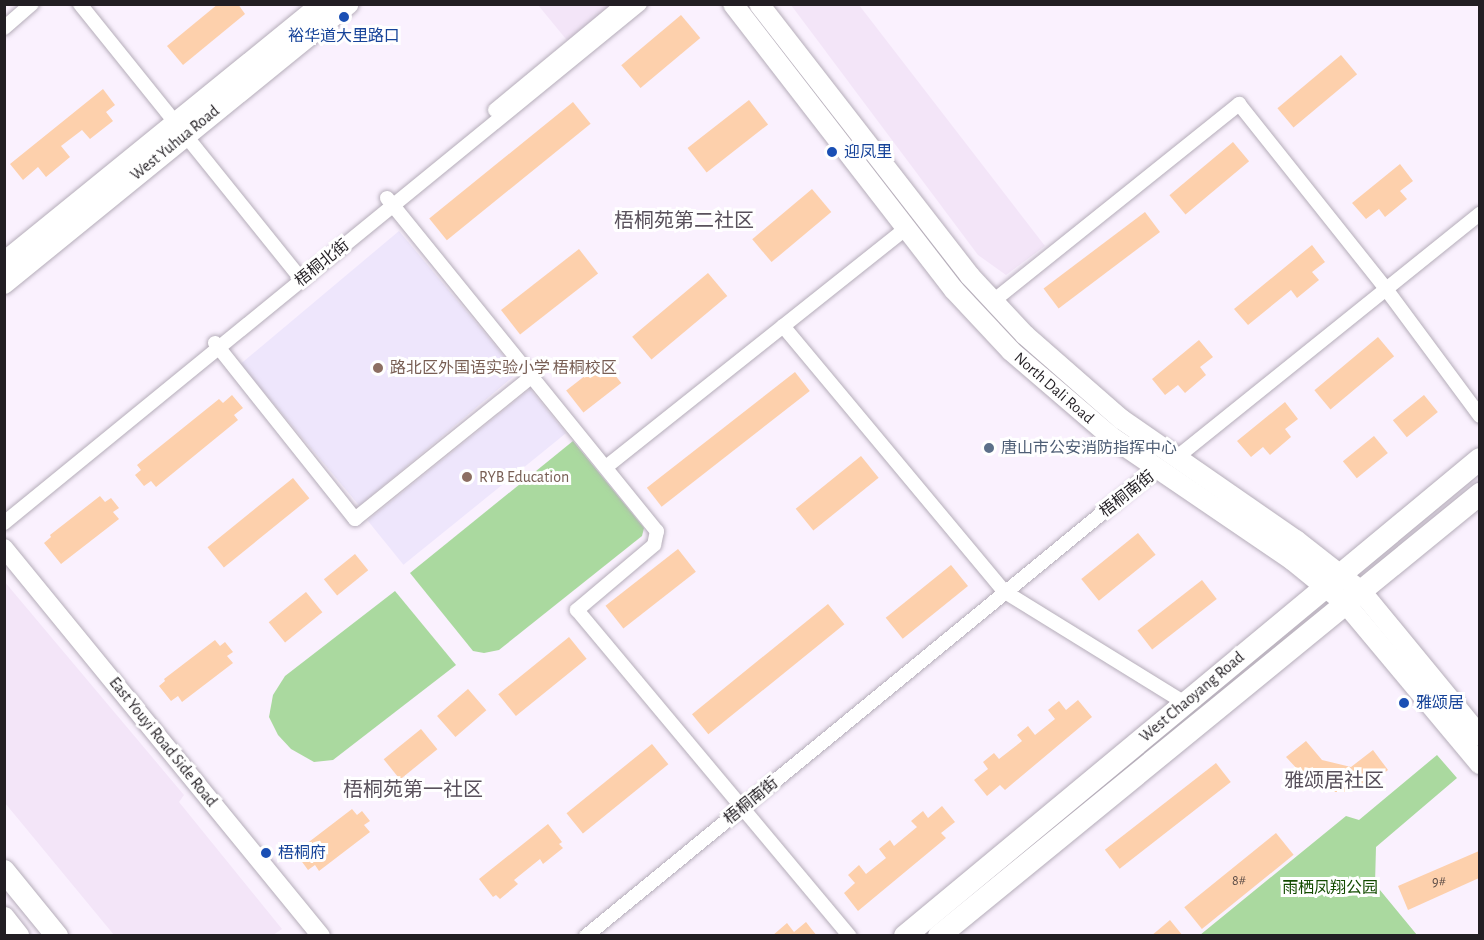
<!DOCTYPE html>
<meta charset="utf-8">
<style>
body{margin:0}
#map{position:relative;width:1484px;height:940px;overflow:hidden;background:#faf1fe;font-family:"Alegreya Sans","Noto Sans SC",sans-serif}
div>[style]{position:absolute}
.built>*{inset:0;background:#f3e5f8}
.education>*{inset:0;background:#eee6fc;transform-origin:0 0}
.green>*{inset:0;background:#aad99f}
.building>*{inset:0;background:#fdd0ac;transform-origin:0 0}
.roads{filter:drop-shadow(0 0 2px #b5adb9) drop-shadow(0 0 2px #b5adb9)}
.minor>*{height:14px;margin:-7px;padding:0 7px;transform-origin:7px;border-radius:7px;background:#fff}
.tertiary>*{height:18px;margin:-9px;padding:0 9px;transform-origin:9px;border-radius:9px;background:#fff}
.secondary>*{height:20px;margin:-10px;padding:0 10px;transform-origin:10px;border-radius:10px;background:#fff}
.primary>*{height:22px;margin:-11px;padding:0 11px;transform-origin:11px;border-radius:11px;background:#fff}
.dots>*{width:16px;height:16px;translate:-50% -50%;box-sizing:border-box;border:3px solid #fff;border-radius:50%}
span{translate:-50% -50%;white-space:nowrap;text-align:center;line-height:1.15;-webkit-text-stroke:6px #fff;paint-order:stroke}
.number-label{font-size:14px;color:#594a45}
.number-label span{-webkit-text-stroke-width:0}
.transit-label{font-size:16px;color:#164399}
.left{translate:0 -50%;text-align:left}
.street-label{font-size:16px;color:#221e23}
.education-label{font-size:16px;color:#785e54}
.service-label{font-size:16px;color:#4e5e75}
.park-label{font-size:16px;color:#134b00}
.quarter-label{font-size:20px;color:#59515c}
.frame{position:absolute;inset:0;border:6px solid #221e23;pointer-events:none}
</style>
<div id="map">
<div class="built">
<i style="clip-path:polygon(538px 5px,618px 5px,570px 44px)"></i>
<i style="clip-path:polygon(791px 5px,859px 5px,1045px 246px,1006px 275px,978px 255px)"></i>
<i style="clip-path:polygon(4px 581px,184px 795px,179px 802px,282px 929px,273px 935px,114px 935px,5px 803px)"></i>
</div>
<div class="education">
<i style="left:399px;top:231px;width:185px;height:207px;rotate:50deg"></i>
<i style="left:530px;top:389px;width:57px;height:209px;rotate:51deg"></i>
</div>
<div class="green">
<i style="clip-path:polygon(573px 441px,644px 528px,642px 536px,499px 650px,484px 653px,473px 651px,410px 573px)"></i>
<i style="clip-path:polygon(395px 591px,456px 665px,333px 760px,314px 762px,291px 749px,278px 735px,269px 717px,273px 695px,285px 676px)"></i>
<i style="clip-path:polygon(1437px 755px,1457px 778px,1376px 847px,1375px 884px,1417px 935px,1200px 935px,1346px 816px,1359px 820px)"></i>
</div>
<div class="building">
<i style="clip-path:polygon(218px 4px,238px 4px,245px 14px,183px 65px,167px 46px)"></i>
<i style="left:681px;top:15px;width:30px;height:78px;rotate:50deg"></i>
<i style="left:1341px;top:55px;width:25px;height:83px;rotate:50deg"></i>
<i style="clip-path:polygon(103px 89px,115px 105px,106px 112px,113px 121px,90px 139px,82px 130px,61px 146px,70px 157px,46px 177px,38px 167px,23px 180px,10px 164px)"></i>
<i style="left:749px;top:100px;width:31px;height:78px;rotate:52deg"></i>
<i style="left:573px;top:102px;width:28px;height:185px;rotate:51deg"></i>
<i style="left:1233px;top:142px;width:25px;height:83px;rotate:50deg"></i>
<i style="clip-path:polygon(1400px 164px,1413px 181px,1400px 191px,1407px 199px,1385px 217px,1379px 209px,1366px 219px,1352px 203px)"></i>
<i style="left:812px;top:189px;width:30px;height:78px;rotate:50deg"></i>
<i style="left:1145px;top:212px;width:25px;height:127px;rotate:53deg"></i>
<i style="clip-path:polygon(1312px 245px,1325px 262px,1312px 272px,1319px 280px,1297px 298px,1291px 290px,1248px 325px,1234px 309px)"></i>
<i style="left:579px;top:249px;width:31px;height:99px;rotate:52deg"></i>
<i style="left:708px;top:273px;width:30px;height:99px;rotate:50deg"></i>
<i style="left:1378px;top:337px;width:25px;height:83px;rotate:50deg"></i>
<i style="clip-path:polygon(1199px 340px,1213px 357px,1200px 367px,1206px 375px,1185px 393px,1178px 385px,1165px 395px,1152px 379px)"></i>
<i style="left:604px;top:361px;width:28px;height:48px;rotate:52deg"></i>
<i style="left:795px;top:372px;width:24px;height:188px;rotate:52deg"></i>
<i style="clip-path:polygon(232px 395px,243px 408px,234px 415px,238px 420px,156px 487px,151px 481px,144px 486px,135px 475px,141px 470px,137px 465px,219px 399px,223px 403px)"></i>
<i style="left:1424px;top:395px;width:22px;height:40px;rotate:51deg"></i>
<i style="clip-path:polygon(1285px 402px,1298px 419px,1285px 429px,1291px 437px,1270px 455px,1263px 447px,1251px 457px,1237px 441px)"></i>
<i style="left:1374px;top:436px;width:22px;height:40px;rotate:51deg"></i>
<i style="left:861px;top:456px;width:28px;height:84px;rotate:51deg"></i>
<i style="left:293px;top:478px;width:26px;height:110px;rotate:51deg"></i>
<i style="clip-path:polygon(100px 496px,105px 502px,111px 498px,119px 508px,113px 512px,119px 519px,61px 564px,44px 543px,51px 537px,50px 535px)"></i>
<i style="left:1138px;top:533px;width:28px;height:73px;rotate:51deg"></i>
<i style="left:678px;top:549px;width:29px;height:92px;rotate:52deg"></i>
<i style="left:355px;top:554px;width:21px;height:40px;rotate:51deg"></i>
<i style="left:951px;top:565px;width:27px;height:84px;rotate:51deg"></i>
<i style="left:1202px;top:580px;width:24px;height:82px;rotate:52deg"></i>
<i style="left:306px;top:592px;width:26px;height:48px;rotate:51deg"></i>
<i style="left:828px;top:604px;width:26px;height:175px;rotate:51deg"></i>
<i style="left:569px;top:637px;width:28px;height:91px;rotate:51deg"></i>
<i style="clip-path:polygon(215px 640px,220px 646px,225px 642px,233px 652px,227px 656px,233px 663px,182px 702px,178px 696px,171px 701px,159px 686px,165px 681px,164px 679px)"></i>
<i style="left:468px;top:689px;width:28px;height:41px;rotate:49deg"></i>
<i style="clip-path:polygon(1078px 700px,1092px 717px,1005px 790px,1000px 785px,987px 796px,974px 780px,988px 769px,983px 762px,994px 753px,999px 759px,1022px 741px,1017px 735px,1028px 726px,1035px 735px,1055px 719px,1048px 710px,1059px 701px,1066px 710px)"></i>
<i style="left:421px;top:729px;width:26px;height:48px;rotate:51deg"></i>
<i style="clip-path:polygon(1306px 741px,1322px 760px,1351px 767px,1373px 750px,1388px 770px,1367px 786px,1349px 792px,1330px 792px,1312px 785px,1286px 757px)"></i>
<i style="left:652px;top:744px;width:26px;height:110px;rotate:51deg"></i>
<i style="left:1216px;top:763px;width:24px;height:141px;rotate:52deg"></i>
<i style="clip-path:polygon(942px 806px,955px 822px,941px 833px,946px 838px,858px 911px,844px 893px,855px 883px,848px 875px,859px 865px,866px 874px,886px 858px,879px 849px,890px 840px,894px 846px,917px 827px,911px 821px,923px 811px,928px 818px)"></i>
<i style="clip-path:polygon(352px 809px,357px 815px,362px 811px,370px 821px,364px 825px,370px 832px,319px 871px,315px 865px,308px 870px,297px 855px,303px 850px,301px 848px)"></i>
<i style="clip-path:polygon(548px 824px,562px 842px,559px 844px,563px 848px,543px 864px,540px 859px,514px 880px,518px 884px,500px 899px,496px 895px,493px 897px,479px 879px)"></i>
<i style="left:1276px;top:833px;width:28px;height:118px;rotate:51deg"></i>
<i style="clip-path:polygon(1479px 851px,1479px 878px,1408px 910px,1398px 886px)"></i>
<i style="clip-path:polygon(1170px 920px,1183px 936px,1151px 936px)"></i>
<i style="clip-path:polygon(806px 922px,817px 936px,772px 936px,787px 923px,794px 932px)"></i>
</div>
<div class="roads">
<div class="minor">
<i style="left:80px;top:4px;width:354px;rotate:51.2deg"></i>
<i style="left:4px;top:28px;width:37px;rotate:-41deg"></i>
<i style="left:495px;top:110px;width:166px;rotate:-39.6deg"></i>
<i style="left:387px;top:198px;width:429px;rotate:51deg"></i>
<i style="left:657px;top:531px;width:14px;rotate:102deg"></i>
<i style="left:654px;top:545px;width:101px;rotate:139.8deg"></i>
<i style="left:577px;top:610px;width:425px;rotate:50.1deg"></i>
<i style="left:992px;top:302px;width:317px;rotate:-38.7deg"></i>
<i style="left:1239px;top:104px;width:236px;rotate:51.5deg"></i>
<i style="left:1386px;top:289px;width:158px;rotate:53.5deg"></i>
<i style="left:783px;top:326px;width:346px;rotate:50.2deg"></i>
<i style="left:1005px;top:592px;width:211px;rotate:31.7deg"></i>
<i style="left:215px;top:343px;width:225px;rotate:51.5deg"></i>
<i style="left:355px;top:519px;width:226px;rotate:-38.9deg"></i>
<i style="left:1176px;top:458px;width:390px;rotate:-38.8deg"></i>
<i style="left:606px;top:467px;width:384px;rotate:-38.5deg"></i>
<i style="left:4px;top:523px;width:821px;rotate:-39.22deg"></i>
<i style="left:586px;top:936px;width:716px;rotate:-39.33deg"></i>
<i style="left:1140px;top:482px;width:22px;rotate:-34deg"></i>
</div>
<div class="tertiary">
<i style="left:4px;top:548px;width:501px;rotate:50.75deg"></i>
</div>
<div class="secondary">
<i style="left:733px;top:4px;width:361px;rotate:52.3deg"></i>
<i style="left:954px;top:290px;width:83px;rotate:46.9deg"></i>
<i style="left:1011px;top:351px;width:130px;rotate:40.6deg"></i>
<i style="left:1110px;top:436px;width:220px;rotate:34.3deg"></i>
<i style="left:1292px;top:560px;width:70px;rotate:39.2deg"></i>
<i style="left:1346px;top:604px;width:209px;rotate:50.1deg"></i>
<i style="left:759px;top:4px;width:344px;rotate:52.2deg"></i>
<i style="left:970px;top:276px;width:81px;rotate:47deg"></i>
<i style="left:1025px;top:335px;width:128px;rotate:41.2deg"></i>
<i style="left:1121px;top:419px;width:213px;rotate:34.7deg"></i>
<i style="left:1296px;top:540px;width:83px;rotate:38.1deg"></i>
<i style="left:1361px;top:591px;width:188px;rotate:50.6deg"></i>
<i style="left:4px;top:262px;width:409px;rotate:-39.1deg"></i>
<i style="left:4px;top:284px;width:444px;rotate:-39.1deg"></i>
</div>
<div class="primary">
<i style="left:4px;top:871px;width:84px;rotate:50.8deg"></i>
<i style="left:4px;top:918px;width:23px;rotate:52deg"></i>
<i style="left:905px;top:936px;width:747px;rotate:-39.68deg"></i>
<i style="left:939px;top:936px;width:699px;rotate:-39.25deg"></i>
</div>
</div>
<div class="dots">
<i style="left:344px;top:17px;background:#1a4fb4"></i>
<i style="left:832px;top:152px;background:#1a4fb4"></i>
<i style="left:378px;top:368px;background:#8d6e63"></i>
<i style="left:989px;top:448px;background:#5c6f8a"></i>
<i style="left:467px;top:477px;background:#8d6e63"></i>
<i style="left:1404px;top:703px;background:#1a4fb4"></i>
<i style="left:266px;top:853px;background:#1a4fb4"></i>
</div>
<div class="number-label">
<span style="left:1239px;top:881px">8#</span>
<span style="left:1439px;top:882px">9#</span>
</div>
<div class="transit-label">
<span style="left:344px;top:36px">裕华道大里路口</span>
<span class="left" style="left:844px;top:152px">迎凤里</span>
<span class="left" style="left:1416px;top:703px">雅颂居</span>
<span class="left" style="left:278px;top:853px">梧桐府</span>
</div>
<div class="street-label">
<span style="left:175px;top:143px;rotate:-39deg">West Yuhua Road</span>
<span style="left:322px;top:263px;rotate:-39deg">梧桐北街</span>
<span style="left:1054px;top:388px;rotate:41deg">North Dali Road</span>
<span style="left:1127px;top:494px;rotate:-38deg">梧桐南街</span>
<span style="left:1192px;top:697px;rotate:-40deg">West Chaoyang Road</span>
<span style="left:163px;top:742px;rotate:51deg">East Youyi Road Side Road</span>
<span style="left:751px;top:801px;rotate:-39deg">梧桐南街</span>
</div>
<div class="education-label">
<span class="left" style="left:390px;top:368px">路北区外国语实验小学 梧桐校区</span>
<span class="left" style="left:479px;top:477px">RYB Education</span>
</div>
<div class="service-label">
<span class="left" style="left:1001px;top:448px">唐山市公安消防指挥中心</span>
</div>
<div class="park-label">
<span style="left:1330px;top:888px">雨栖凤翔公园</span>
</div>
<div class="quarter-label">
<span style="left:684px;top:221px">梧桐苑第二社区</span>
<span style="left:1334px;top:781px">雅颂居社区</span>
<span style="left:413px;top:790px">梧桐苑第一社区</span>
</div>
<div class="frame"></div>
</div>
